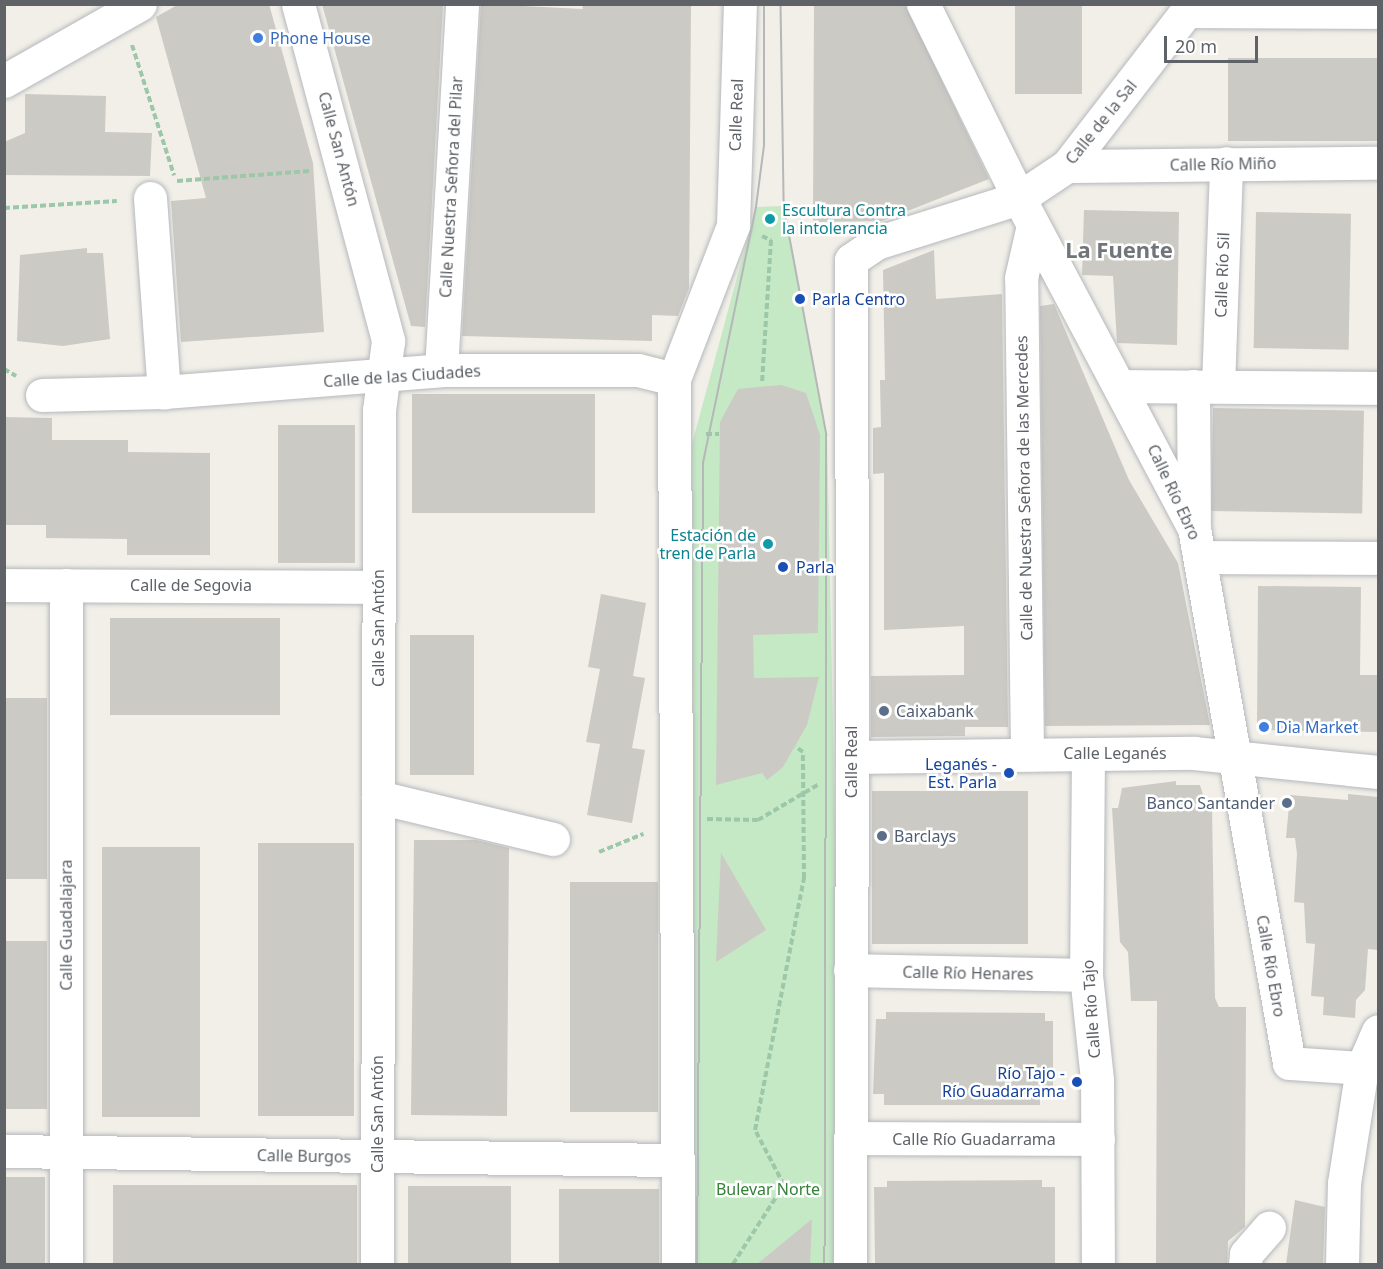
<!DOCTYPE html>
<meta charset="utf-8">
<style>
body{margin:0}
#map{position:relative;width:1383px;height:1269px;overflow:hidden;background:#f1efe8;font-family:"Noto Sans",sans-serif}
div>[style]{position:absolute}
.green>*{inset:0;background:#c5e8c5}
.building>*{inset:0;background:#cccac5;transform-origin:0 0}
.path>*{height:4px;margin-top:-2px;transform-origin:0;background:repeating-linear-gradient(90deg,#9cc7a9 0 6px,transparent 0 9px)}
.roads{filter:drop-shadow(0 0 2px #b5b8bc) drop-shadow(0 0 2px #b5b8bc)}
.street>*{height:33px;margin:-16.5px;padding:0 16.5px;transform-origin:16.5px;border-radius:16.5px;background:#fff}
.secondary>*{height:33px;margin:-16.5px;padding:0 16.5px;transform-origin:16.5px;border-radius:16.5px;background:#fff}
.tram>*{height:1.5px;margin:-0.75px;padding:0 0.75px;transform-origin:0.75px;border-radius:0.75px;background:#b6b7b8}
.dots>*{width:16px;height:16px;translate:-50% -50%;box-sizing:border-box;border:3px solid #fff;border-radius:50%}
span{translate:-50% -50%;white-space:nowrap;text-align:center;line-height:1.15;-webkit-text-stroke:5px #fff;paint-order:stroke}
.shop-label{font-size:16px;color:#366cbe}
.left{translate:0 -50%;text-align:left}
.street-label{font-size:16px;color:#5f6368}
.culture-label{font-size:16px;color:#0d838f}
.right{translate:-100% -50%;text-align:right}
.transit-label{font-size:16px;color:#164399}
.service-label{font-size:16px;color:#4e5e75}
.park-label{font-size:16px;color:#348238}
.district-label{font-size:22px;color:#70757a;font-weight:700}
.frame{position:absolute;inset:0;border:6px solid #5f6368;pointer-events:none}
.scale{position:absolute;left:1164px;top:36px;width:94px;height:27px;box-sizing:border-box;border:3px solid #5f6368;border-top:0;padding-left:8px;font-size:18px;line-height:21px;white-space:nowrap;color:#5f6368;-webkit-text-stroke:4px #fff;paint-order:stroke}
</style>
<div id="map">
<div class="green">
<i style="clip-path:polygon(784px 206px,827px 435px,844px 1264px,694px 1264px,692px 444px,756px 207px)"></i>
</div>
<div class="building">
<i style="clip-path:polygon(179px 4px,269px 4px,313px 163px,324px 332px,181px 342px,171px 201px,206px 198px,156px 17px)"></i>
<i style="clip-path:polygon(322px 4px,443px 4px,425px 327px,411px 326px)"></i>
<i style="clip-path:polygon(481px 4px,583px 9px,582px 4px,691px 4px,689px 288px,678px 316px,652px 315px,652px 341px,462px 336px)"></i>
<i style="clip-path:polygon(814px 4px,905px 4px,989px 179px,882px 221px,813px 222px)"></i>
<i style="left:1015px;top:4px;width:67px;height:90px"></i>
<i style="left:1378px;top:58px;width:83px;height:150px;rotate:90deg"></i>
<i style="clip-path:polygon(25px 94px,106px 96px,105px 132px,152px 133px,150px 176px,4px 175px,4px 142px,25px 133px)"></i>
<i style="clip-path:polygon(1084px 210px,1179px 212px,1177px 345px,1117px 343px,1113px 276px,1082px 275px)"></i>
<i style="left:1256px;top:212px;width:95px;height:136px;rotate:1deg"></i>
<i style="clip-path:polygon(87px 248px,87px 253px,103px 253px,110px 339px,63px 346px,17px 341px,20px 255px)"></i>
<i style="clip-path:polygon(934px 250px,936px 299px,1002px 294px,1008px 727px,965px 727px,965px 736px,871px 737px,871px 676px,964px 675px,964px 626px,884px 630px,884px 473px,873px 474px,873px 428px,881px 427px,880px 380px,885px 380px,883px 270px)"></i>
<i style="clip-path:polygon(1054px 304px,1129px 480px,1178px 563px,1210px 725px,1045px 726px,1040px 306px)"></i>
<i style="clip-path:polygon(781px 385px,806px 393px,820px 435px,818px 633px,753px 635px,754px 678px,819px 677px,807px 725px,783px 767px,767px 780px,762px 773px,716px 785px,720px 422px,738px 389px)"></i>
<i style="left:595px;top:394px;width:119px;height:183px;rotate:90deg"></i>
<i style="left:1213px;top:408px;width:151px;height:103px;rotate:1deg"></i>
<i style="clip-path:polygon(4px 417px,52px 418px,52px 440px,128px 440px,128px 452px,210px 453px,210px 555px,127px 555px,127px 539px,46px 538px,46px 525px,4px 525px)"></i>
<i style="left:355px;top:425px;width:138px;height:77px;rotate:90deg"></i>
<i style="clip-path:polygon(1258px 586px,1361px 587px,1360px 675px,1378px 675px,1378px 732px,1257px 730px)"></i>
<i style="clip-path:polygon(601px 594px,646px 603px,633px 676px,645px 678px,632px 748px,645px 750px,632px 823px,587px 815px,600px 744px,586px 742px,600px 669px,588px 667px)"></i>
<i style="left:110px;top:618px;width:170px;height:97px"></i>
<i style="left:410px;top:635px;width:64px;height:140px"></i>
<i style="left:4px;top:698px;width:43px;height:181px"></i>
<i style="clip-path:polygon(1176px 781px,1176px 785px,1200px 785px,1206px 805px,1212px 805px,1215px 998px,1219px 1007px,1246px 1007px,1245px 1227px,1228px 1241px,1227px 1264px,1156px 1264px,1157px 1001px,1131px 1001px,1128px 952px,1120px 942px,1112px 808px,1118px 808px,1122px 788px)"></i>
<i style="left:872px;top:791px;width:156px;height:153px"></i>
<i style="clip-path:polygon(1348px 794px,1378px 797px,1378px 950px,1368px 949px,1365px 990px,1356px 1000px,1355px 1018px,1323px 1015px,1324px 997px,1311px 996px,1315px 944px,1306px 943px,1304px 903px,1294px 902px,1297px 854px,1295px 838px,1286px 838px,1290px 795px,1348px 800px)"></i>
<i style="clip-path:polygon(414px 840px,476px 840px,509px 848px,507px 1116px,411px 1115px)"></i>
<i style="left:258px;top:843px;width:96px;height:273px"></i>
<i style="left:102px;top:847px;width:98px;height:270px"></i>
<i style="clip-path:polygon(721px 853px,766px 930px,716px 962px)"></i>
<i style="left:570px;top:882px;width:88px;height:230px"></i>
<i style="left:4px;top:941px;width:43px;height:168px"></i>
<i style="clip-path:polygon(886px 1012px,1045px 1013px,1045px 1021px,1053px 1021px,1053px 1094px,1040px 1095px,1040px 1105px,884px 1105px,884px 1094px,873px 1094px,876px 1019px,886px 1019px)"></i>
<i style="left:4px;top:1177px;width:41px;height:87px"></i>
<i style="clip-path:polygon(1042px 1180px,1042px 1187px,1055px 1187px,1055px 1264px,875px 1264px,874px 1187px,887px 1187px,887px 1181px)"></i>
<i style="left:113px;top:1185px;width:244px;height:79px"></i>
<i style="left:408px;top:1186px;width:103px;height:78px"></i>
<i style="left:559px;top:1189px;width:100px;height:75px"></i>
<i style="clip-path:polygon(1295px 1200px,1325px 1207px,1323px 1264px,1286px 1264px)"></i>
<i style="clip-path:polygon(812px 1219px,810px 1264px,757px 1264px)"></i>
</div>
<div class="path">
<i style="left:132px;top:45px;width:137px;rotate:72.1deg"></i>
<i style="left:177px;top:181px;width:133px;rotate:-4.3deg"></i>
<i style="left:4px;top:208px;width:113px;rotate:-3.5deg"></i>
<i style="left:762px;top:236px;width:10px;rotate:24deg"></i>
<i style="left:771px;top:240px;width:144px;rotate:93.6deg"></i>
<i style="left:4px;top:369px;width:14px;rotate:30deg"></i>
<i style="left:706px;top:434px;width:13px"></i>
<i style="left:707px;top:819px;width:51px;rotate:1.1deg"></i>
<i style="left:758px;top:820px;width:71px;rotate:-30.5deg"></i>
<i style="left:599px;top:852px;width:48px;rotate:-22.2deg"></i>
<i style="left:733px;top:1264px;width:94px;rotate:-57.2deg"></i>
<i style="left:784px;top:1185px;width:62px;rotate:-117.8deg"></i>
<i style="left:755px;top:1130px;width:257px;rotate:-79deg"></i>
<i style="left:804px;top:878px;width:126px;rotate:-90.5deg"></i>
<i style="left:803px;top:752px;width:9px;rotate:-144deg"></i>
</div>
<div class="roads">
<div class="street">
<i style="left:298px;top:4px;width:349px;rotate:75deg"></i>
<i style="left:388px;top:341px;width:70px;rotate:97.4deg"></i>
<i style="left:379px;top:410px;width:854px;rotate:90.13deg"></i>
<i style="left:923px;top:4px;width:216px;rotate:63.7deg"></i>
<i style="left:1019px;top:198px;width:374px;rotate:62.1deg"></i>
<i style="left:1194px;top:528px;width:543px;rotate:79.93deg"></i>
<i style="left:1289px;top:1063px;width:73px;rotate:3.9deg"></i>
<i style="left:1191px;top:11px;width:187px;rotate:0.3deg"></i>
<i style="left:4px;top:81px;width:156px;rotate:-29.5deg"></i>
<i style="left:1067px;top:166px;width:311px;rotate:-0.6deg"></i>
<i style="left:150px;top:198px;width:195px;rotate:85.9deg"></i>
<i style="left:441px;top:370px;width:367px;rotate:-86.7deg"></i>
<i style="left:1122px;top:386px;width:256px;rotate:0.4deg"></i>
<i style="left:1193px;top:386px;width:135px;rotate:89.6deg"></i>
<i style="left:1218px;top:386px;width:223px;rotate:-87.9deg"></i>
<i style="left:42px;top:395px;width:122px;rotate:-1.4deg"></i>
<i style="left:164px;top:392px;width:278px;rotate:-4.5deg"></i>
<i style="left:441px;top:370px;width:197px"></i>
<i style="left:638px;top:370px;width:37px;rotate:14deg"></i>
<i style="left:674px;top:379px;width:165px;rotate:-69deg"></i>
<i style="left:733px;top:225px;width:221px;rotate:-88.2deg"></i>
<i style="left:1202px;top:557px;width:176px;rotate:0.3deg"></i>
<i style="left:66px;top:585px;width:679px;rotate:90deg"></i>
<i style="left:1027px;top:752px;width:474px;rotate:-90.7deg"></i>
<i style="left:1021px;top:278px;width:54px;rotate:-77.2deg"></i>
<i style="left:1088px;top:754px;width:221px;rotate:90.5deg"></i>
<i style="left:1086px;top:975px;width:106px;rotate:84deg"></i>
<i style="left:1097px;top:1080px;width:184px;rotate:89.7deg"></i>
<i style="left:852px;top:757px;width:497px;rotate:-90.1deg"></i>
<i style="left:851px;top:260px;width:30px;rotate:-34deg"></i>
<i style="left:876px;top:243px;width:150px;rotate:-17.5deg"></i>
<i style="left:1019px;top:198px;width:58px;rotate:-33.7deg"></i>
<i style="left:1067px;top:166px;width:205px;rotate:-52.3deg"></i>
<i style="left:378px;top:797px;width:180px;rotate:13.5deg"></i>
<i style="left:850px;top:970px;width:236px;rotate:1.2deg"></i>
<i style="left:850px;top:1138px;width:248px;rotate:0.2deg"></i>
<i style="left:4px;top:1151px;width:672px;rotate:0.77deg"></i>
<i style="left:1245px;top:1264px;width:10px;rotate:-84deg"></i>
<i style="left:1246px;top:1254px;width:35px;rotate:-49deg"></i>
<i style="left:1342px;top:1264px;width:81px;rotate:-88.6deg"></i>
<i style="left:1344px;top:1183px;width:116px;rotate:-81.1deg"></i>
<i style="left:1362px;top:1068px;width:40px;rotate:-66.6deg"></i>
</div>
<div class="secondary">
<i style="left:674px;top:379px;width:885px;rotate:89.74deg"></i>
<i style="left:4px;top:585px;width:374px;rotate:0.3deg"></i>
<i style="left:850px;top:1264px;width:507px;rotate:-89.77deg"></i>
<i style="left:852px;top:757px;width:342px;rotate:-0.7deg"></i>
<i style="left:1194px;top:753px;width:185px;rotate:5.9deg"></i>
</div>
</div>
<div class="tram">
<i style="left:781px;top:4px;width:202px;rotate:89.1deg"></i>
<i style="left:784px;top:206px;width:233px;rotate:79.4deg"></i>
<i style="left:827px;top:435px;width:829px;rotate:90.14deg"></i>
<i style="left:697px;top:1264px;width:801px;rotate:-89.57deg"></i>
<i style="left:703px;top:463px;width:261px;rotate:-78.3deg"></i>
<i style="left:756px;top:207px;width:63px;rotate:-82.6deg"></i>
<i style="left:764px;top:145px;width:141px;rotate:-90deg"></i>
</div>
<div class="dots">
<i style="left:258px;top:38px;background:#3f7fe0"></i>
<i style="left:770px;top:219px;background:#0f9aa8"></i>
<i style="left:800px;top:299px;background:#1a4fb4"></i>
<i style="left:768px;top:544px;background:#0f9aa8"></i>
<i style="left:783px;top:567px;background:#1a4fb4"></i>
<i style="left:884px;top:711px;background:#5c6f8a"></i>
<i style="left:1264px;top:727px;background:#3f7fe0"></i>
<i style="left:1009px;top:773px;background:#1a4fb4"></i>
<i style="left:1287px;top:803px;background:#5c6f8a"></i>
<i style="left:882px;top:836px;background:#5c6f8a"></i>
<i style="left:1077px;top:1082px;background:#1a4fb4"></i>
</div>
<div class="shop-label">
<span class="left" style="left:270px;top:38px">Phone House</span>
<span class="left" style="left:1276px;top:727px">Dia Market</span>
</div>
<div class="street-label">
<span style="left:736px;top:115px;rotate:-88deg">Calle Real</span>
<span style="left:1101px;top:122px;rotate:-51deg">Calle de la Sal</span>
<span style="left:339px;top:149px;rotate:75deg">Calle San Antón</span>
<span style="left:1223px;top:164px;rotate:-1deg">Calle Río Miño</span>
<span style="left:451px;top:187px;rotate:-87deg">Calle Nuestra Señora del Pilar</span>
<span style="left:1222px;top:275px;rotate:-88deg">Calle Río Sil</span>
<span style="left:402px;top:376px;rotate:-4deg">Calle de las Ciudades</span>
<span style="left:1024px;top:488px;rotate:-91deg">Calle de Nuestra Señora de las Mercedes</span>
<span style="left:1174px;top:492px;rotate:65deg">Calle Río Ebro</span>
<span style="left:191px;top:585px">Calle de Segovia</span>
<span style="left:378px;top:628px;rotate:-90deg">Calle San Antón</span>
<span style="left:1115px;top:753px">Calle Leganés</span>
<span style="left:851px;top:762px;rotate:-90deg">Calle Real</span>
<span style="left:66px;top:925px;rotate:-90deg">Calle Guadalajara</span>
<span style="left:1271px;top:966px;rotate:80deg">Calle Río Ebro</span>
<span style="left:968px;top:973px;rotate:1deg">Calle Río Henares</span>
<span style="left:1091px;top:1009px;rotate:-94deg">Calle Río Tajo</span>
<span style="left:377px;top:1114px;rotate:-90deg">Calle San Antón</span>
<span style="left:974px;top:1139px">Calle Río Guadarrama</span>
<span style="left:304px;top:1156px;rotate:1deg">Calle Burgos</span>
</div>
<div class="culture-label">
<span class="left" style="left:782px;top:219px">Escultura Contra<br>la intolerancia</span>
<span class="right" style="left:756px;top:544px">Estación de<br>tren de Parla</span>
</div>
<div class="transit-label">
<span class="left" style="left:812px;top:299px">Parla Centro</span>
<span class="left" style="left:796px;top:567px">Parla</span>
<span class="right" style="left:997px;top:773px">Leganés -<br>Est. Parla</span>
<span class="right" style="left:1065px;top:1082px">Río Tajo -<br>Río Guadarrama</span>
</div>
<div class="service-label">
<span class="left" style="left:896px;top:711px">Caixabank</span>
<span class="right" style="left:1275px;top:803px">Banco Santander</span>
<span class="left" style="left:894px;top:836px">Barclays</span>
</div>
<div class="park-label">
<span style="left:768px;top:1189px">Bulevar Norte</span>
</div>
<div class="district-label">
<span style="left:1119px;top:250px">La Fuente</span>
</div>
<div class="frame"></div>
<div class="scale">20 m</div>
</div>
